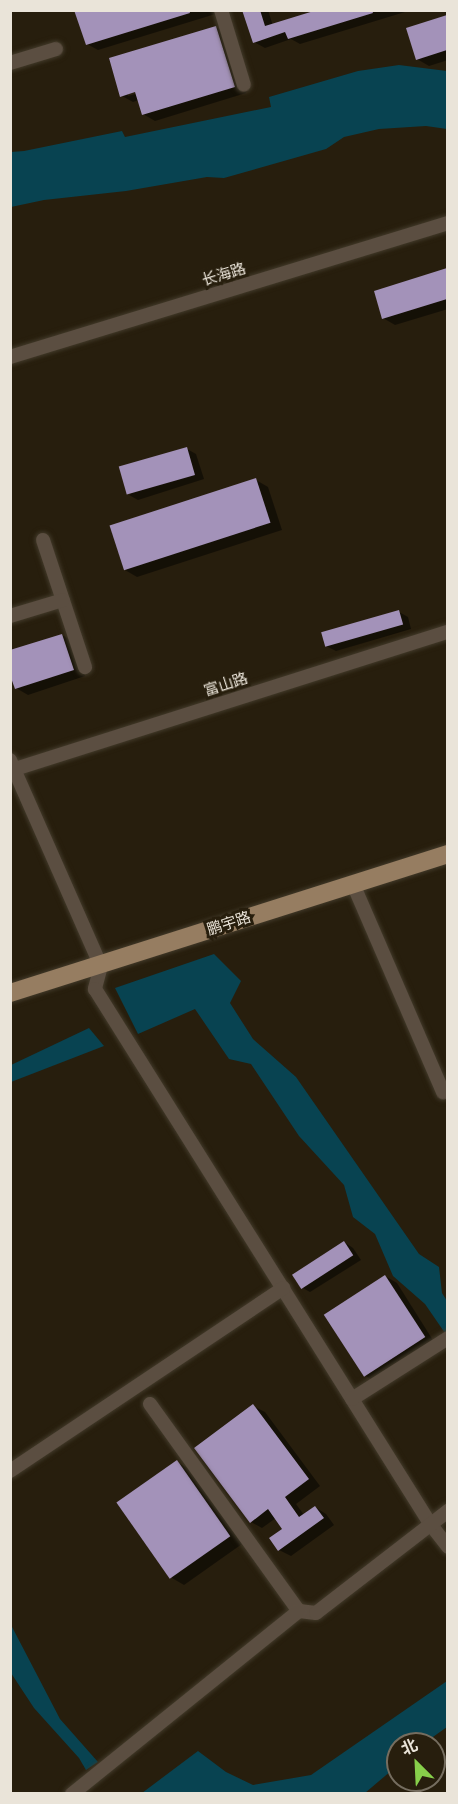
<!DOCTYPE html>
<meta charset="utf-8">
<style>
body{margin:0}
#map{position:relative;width:458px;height:1804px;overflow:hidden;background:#271e0d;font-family:Roboto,"Noto Sans SC",sans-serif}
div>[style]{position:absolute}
.water>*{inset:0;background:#084351}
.shadow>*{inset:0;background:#0007}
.building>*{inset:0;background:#a392b9;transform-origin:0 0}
.roads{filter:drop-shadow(0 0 2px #423a2a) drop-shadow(0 0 2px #423a2a)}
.minor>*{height:14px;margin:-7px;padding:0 7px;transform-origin:7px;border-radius:7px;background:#5b4e41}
.major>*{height:18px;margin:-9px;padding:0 9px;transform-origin:9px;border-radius:9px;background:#967d61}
span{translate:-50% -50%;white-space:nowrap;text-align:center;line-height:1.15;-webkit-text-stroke:6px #271e0d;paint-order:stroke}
.street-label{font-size:15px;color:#eae4d9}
.frame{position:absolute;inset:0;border:12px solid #eae4d9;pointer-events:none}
.north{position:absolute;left:386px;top:1732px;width:60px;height:60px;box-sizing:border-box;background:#271e0d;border:2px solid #756d5f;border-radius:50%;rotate:336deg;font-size:16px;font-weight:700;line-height:24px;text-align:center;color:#eae4d9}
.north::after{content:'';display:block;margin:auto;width:21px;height:27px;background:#87cf4a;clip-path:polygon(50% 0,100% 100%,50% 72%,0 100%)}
</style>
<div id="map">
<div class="water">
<i style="clip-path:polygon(399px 65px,447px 71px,447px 129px,426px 126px,379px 129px,344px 137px,326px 149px,224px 178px,207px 177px,126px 191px,44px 200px,11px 207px,11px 152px,24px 151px,122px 131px,125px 137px,271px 107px,269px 97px,358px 71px)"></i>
<i style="clip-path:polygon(214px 954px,241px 981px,230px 1003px,253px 1039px,296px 1077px,419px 1254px,439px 1267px,442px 1293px,447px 1301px,447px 1336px,425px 1304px,393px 1276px,375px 1234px,353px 1217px,344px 1185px,299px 1136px,251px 1064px,229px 1059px,195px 1009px,138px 1034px,115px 988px)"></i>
<i style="clip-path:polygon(89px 1028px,104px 1046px,11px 1082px,11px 1065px)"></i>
<i style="clip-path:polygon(10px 1623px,60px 1719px,98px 1762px,86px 1770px,79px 1758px,34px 1708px,11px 1673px)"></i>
<i style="clip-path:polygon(447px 1681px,447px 1727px,423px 1744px,398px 1744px,398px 1765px,365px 1793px,142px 1793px,198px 1751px,226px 1772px,253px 1785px,311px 1775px)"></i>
</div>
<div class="shadow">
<i style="clip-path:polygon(85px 10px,221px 10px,222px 12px,98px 50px,87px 44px)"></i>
<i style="clip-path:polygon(244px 10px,268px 10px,273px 26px,314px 13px,313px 10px,405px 12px,300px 44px,291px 39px,265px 48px,254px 42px)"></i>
<i style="clip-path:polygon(448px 17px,448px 60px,429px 66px,417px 59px,408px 29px)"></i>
<i style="clip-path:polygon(evenodd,216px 27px,228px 34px,246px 93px,155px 121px,143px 114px,139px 100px,133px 102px,122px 96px,216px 27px,142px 89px,143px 92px,128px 96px,128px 93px,142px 89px)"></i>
<i style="clip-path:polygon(448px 270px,448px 309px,395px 325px,383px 318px,375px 292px)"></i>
<i style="clip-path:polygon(187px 449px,196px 454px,204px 479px,138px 500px,129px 495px)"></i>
<i style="clip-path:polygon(256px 480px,268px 487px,282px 530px,137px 577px,125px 570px)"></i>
<i style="clip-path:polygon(399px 612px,408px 617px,411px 629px,336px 651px,326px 646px)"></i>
<i style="clip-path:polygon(62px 635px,74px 642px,85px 676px,28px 695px,16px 688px)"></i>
<i style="clip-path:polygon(344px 1242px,353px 1248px,361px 1260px,310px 1292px,301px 1287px)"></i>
<i style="clip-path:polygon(385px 1276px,397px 1283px,436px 1345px,376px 1382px,364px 1375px)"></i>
<i style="clip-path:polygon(253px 1406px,265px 1412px,320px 1486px,296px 1504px,304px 1515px,315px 1507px,326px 1514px,334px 1525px,291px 1556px,279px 1550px,284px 1529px,276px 1518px,262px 1528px,251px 1522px)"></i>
<i style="clip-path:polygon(177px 1462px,189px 1469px,242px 1544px,184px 1585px,172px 1578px)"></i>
</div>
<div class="building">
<i style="clip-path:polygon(74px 10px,189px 10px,190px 13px,86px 45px)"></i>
<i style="clip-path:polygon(242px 10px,260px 10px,265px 26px,317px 10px,372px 10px,373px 13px,288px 39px,285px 32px,253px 43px)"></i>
<i style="clip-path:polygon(447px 15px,447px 50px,416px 60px,406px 28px)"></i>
<i style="clip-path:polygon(216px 26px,235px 87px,142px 115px,135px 92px,120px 97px,109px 58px)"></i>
<i style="clip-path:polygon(447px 268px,447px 299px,382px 319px,374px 291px)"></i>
<i style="left:187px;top:447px;width:29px;height:71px;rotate:74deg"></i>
<i style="left:256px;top:478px;width:47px;height:154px;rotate:72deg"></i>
<i style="left:399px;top:610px;width:15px;height:81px;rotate:74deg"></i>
<i style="clip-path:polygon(62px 634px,74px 670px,15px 689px,10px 675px,10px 650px)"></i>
<i style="left:344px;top:1241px;width:17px;height:62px;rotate:57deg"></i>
<i style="left:385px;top:1275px;width:74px;height:73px;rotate:57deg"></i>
<i style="clip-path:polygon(253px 1404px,309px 1479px,285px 1497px,299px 1517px,315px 1506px,324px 1518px,278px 1551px,269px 1538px,282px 1529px,268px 1509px,250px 1523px,194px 1448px)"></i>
<i style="left:177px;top:1460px;width:93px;height:74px;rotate:55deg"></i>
</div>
<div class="roads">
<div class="minor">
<i style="left:221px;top:10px;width:78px;rotate:73deg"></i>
<i style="left:10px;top:63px;width:48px;rotate:-16.9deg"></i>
<i style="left:10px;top:357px;width:458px;rotate:-17deg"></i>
<i style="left:43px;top:540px;width:134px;rotate:71.7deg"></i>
<i style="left:10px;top:616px;width:55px;rotate:-16.8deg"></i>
<i style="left:10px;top:760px;width:225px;rotate:66.2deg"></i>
<i style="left:101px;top:966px;width:24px;rotate:105deg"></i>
<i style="left:95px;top:989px;width:633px;rotate:57.92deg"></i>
<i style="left:431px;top:1525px;width:28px;rotate:52deg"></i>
<i style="left:15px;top:769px;width:454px;rotate:-17.6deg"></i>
<i style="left:353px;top:884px;width:227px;rotate:66.6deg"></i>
<i style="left:352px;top:1399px;width:114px;rotate:-32.4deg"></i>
<i style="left:150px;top:1404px;width:255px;rotate:54.3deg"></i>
<i style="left:299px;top:1611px;width:17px;rotate:7deg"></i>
<i style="left:316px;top:1613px;width:167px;rotate:-37.7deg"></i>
<i style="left:10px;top:1471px;width:329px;rotate:-33.8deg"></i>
<i style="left:72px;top:1794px;width:292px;rotate:-38.9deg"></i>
</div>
<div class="major">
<i style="left:10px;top:993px;width:460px;rotate:-17.6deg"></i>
</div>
</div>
<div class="street-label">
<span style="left:224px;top:275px;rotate:-17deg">长海路</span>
<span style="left:226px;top:685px;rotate:-18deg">富山路</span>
<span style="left:229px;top:924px;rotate:-18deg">鹏宇路</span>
</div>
<div class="frame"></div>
<div class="north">北</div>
</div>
